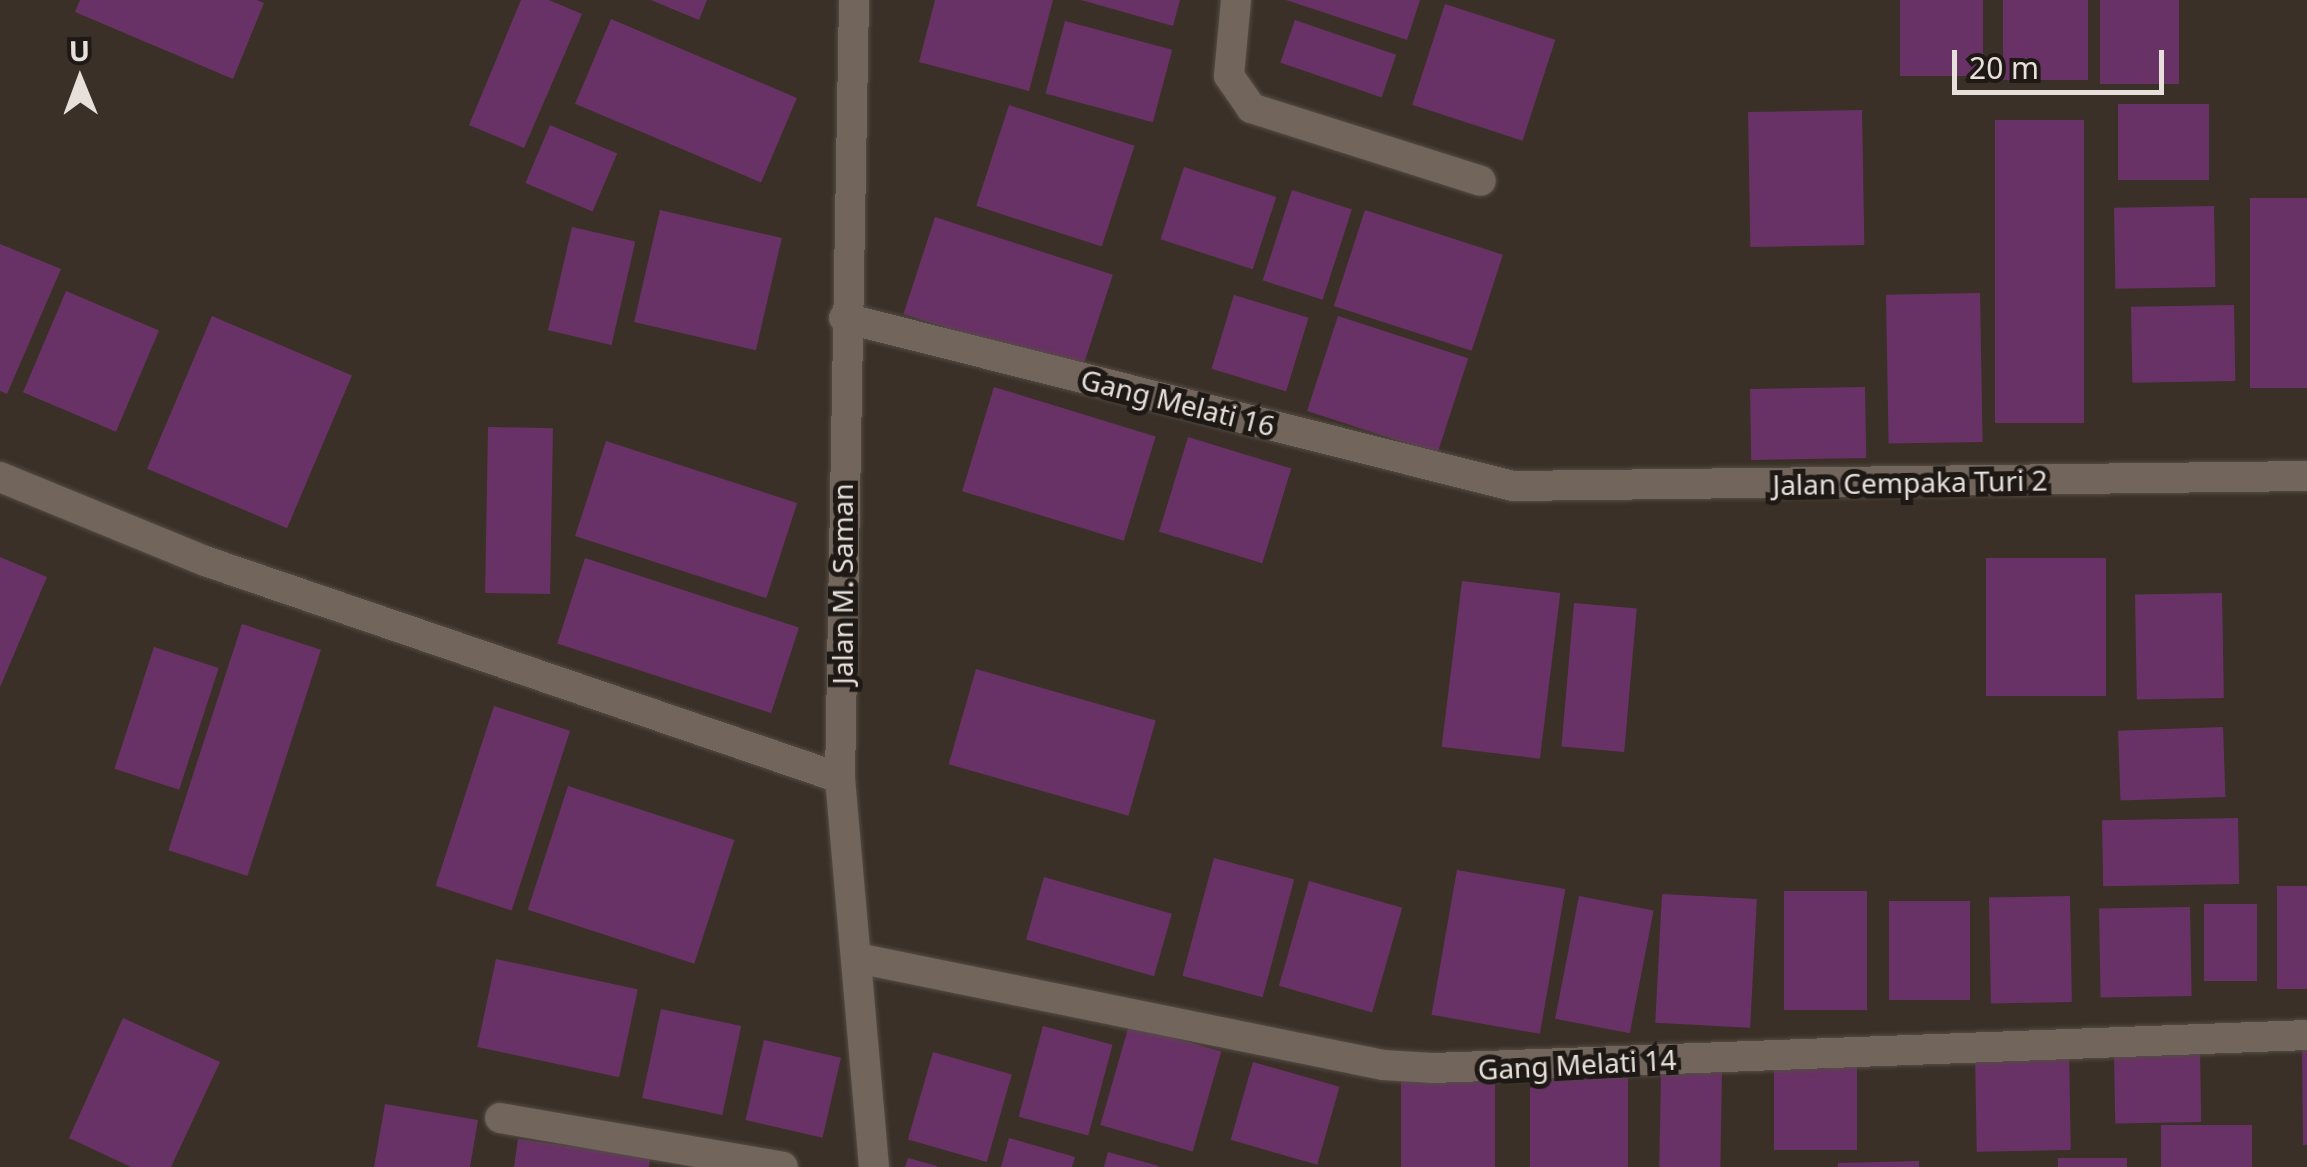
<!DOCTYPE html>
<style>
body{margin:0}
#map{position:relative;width:2307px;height:1167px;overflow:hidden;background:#3a3027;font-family:"Noto Sans",sans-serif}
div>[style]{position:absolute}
.building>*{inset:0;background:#693266;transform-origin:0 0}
.roads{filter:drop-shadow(0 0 2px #544c45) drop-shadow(0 0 2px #544c45)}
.minor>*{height:30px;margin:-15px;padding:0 15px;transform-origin:15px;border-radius:15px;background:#71655c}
.tertiary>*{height:30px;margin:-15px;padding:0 15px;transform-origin:15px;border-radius:15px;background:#71655c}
span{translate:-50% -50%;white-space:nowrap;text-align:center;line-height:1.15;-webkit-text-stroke:10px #1e1915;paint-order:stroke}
.street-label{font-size:28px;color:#e6dfda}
.north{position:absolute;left:30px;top:30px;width:100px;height:100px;-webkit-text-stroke:8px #1e1915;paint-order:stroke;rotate:359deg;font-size:28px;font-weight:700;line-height:40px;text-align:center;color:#e6dfda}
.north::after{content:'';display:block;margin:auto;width:35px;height:45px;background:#e6dfda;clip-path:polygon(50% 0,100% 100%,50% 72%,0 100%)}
.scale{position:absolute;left:1952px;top:50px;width:212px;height:45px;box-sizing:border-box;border:5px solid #e6dfda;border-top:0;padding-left:12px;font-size:30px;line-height:35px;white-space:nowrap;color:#e6dfda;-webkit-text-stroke:8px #1e1915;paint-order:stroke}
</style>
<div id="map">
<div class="building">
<i style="clip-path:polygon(80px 0,257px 0,264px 3px,233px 79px,75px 12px)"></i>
<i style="clip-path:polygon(521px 0,549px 0,582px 14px,524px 148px,469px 125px)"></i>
<i style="clip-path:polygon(651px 0,707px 0,699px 20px)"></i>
<i style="clip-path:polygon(935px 0,1053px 0,1029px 91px,919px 62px)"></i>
<i style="clip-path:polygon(1081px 0,1180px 0,1173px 26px)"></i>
<i style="clip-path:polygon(1286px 0,1420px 0,1407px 40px)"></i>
<i style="left:1900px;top:0;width:83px;height:76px"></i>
<i style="left:2003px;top:0;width:85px;height:80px"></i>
<i style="left:2100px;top:0;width:79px;height:84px"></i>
<i style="left:1445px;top:4px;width:116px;height:106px;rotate:18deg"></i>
<i style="left:611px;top:19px;width:202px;height:92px;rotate:23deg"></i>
<i style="left:1295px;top:20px;width:107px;height:45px;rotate:19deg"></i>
<i style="left:1065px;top:21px;width:111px;height:75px;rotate:15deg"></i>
<i style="left:2209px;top:104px;width:76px;height:91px;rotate:90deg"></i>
<i style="left:1009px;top:105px;width:132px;height:106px;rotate:18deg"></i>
<i style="left:1862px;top:110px;width:135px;height:114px;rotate:89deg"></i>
<i style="left:1995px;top:120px;width:89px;height:303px"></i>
<i style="left:550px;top:125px;width:73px;height:63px;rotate:23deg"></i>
<i style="left:1184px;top:167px;width:97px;height:76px;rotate:18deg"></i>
<i style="left:1292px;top:190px;width:63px;height:95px;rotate:18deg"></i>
<i style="left:2250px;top:198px;width:57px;height:190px"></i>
<i style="left:2214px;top:206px;width:81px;height:100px;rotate:89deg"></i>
<i style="left:660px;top:210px;width:125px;height:115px;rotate:13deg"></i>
<i style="left:1365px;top:210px;width:145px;height:101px;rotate:18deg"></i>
<i style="left:935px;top:217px;width:187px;height:102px;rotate:18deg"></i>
<i style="left:572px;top:227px;width:65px;height:106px;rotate:13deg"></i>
<i style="clip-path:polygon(0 244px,61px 269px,7px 394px,0 391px)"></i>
<i style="left:66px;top:291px;width:101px;height:110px;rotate:23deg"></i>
<i style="left:1980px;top:293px;width:149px;height:94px;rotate:89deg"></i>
<i style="left:1234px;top:295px;width:78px;height:77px;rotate:17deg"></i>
<i style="left:2234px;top:305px;width:76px;height:103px;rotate:89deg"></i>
<i style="left:212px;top:316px;width:152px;height:166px;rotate:23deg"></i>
<i style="left:1338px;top:316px;width:137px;height:100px;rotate:18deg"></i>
<i style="left:994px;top:387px;width:169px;height:109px;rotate:17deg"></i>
<i style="left:1865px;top:387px;width:71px;height:115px;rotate:89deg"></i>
<i style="left:488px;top:427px;width:65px;height:166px;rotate:1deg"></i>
<i style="left:1188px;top:437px;width:108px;height:99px;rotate:17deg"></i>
<i style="left:606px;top:441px;width:201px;height:100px;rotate:18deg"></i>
<i style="clip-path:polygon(0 557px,47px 577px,0 687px)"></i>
<i style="left:585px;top:558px;width:225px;height:90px;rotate:18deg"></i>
<i style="left:2106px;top:558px;width:138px;height:120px;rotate:90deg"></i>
<i style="left:1462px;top:581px;width:99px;height:167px;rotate:7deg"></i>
<i style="left:2222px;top:593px;width:105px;height:87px;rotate:89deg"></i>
<i style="left:1574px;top:603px;width:63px;height:144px;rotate:5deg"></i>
<i style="left:242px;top:624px;width:83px;height:238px;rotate:18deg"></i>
<i style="left:154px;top:647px;width:68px;height:128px;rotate:18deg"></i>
<i style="left:976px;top:669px;width:187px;height:99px;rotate:16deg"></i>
<i style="left:494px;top:706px;width:80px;height:189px;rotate:18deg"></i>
<i style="left:2223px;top:727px;width:70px;height:105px;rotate:88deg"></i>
<i style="left:568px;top:786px;width:175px;height:130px;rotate:18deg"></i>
<i style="left:2238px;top:818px;width:66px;height:136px;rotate:89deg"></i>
<i style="left:1214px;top:858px;width:83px;height:122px;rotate:15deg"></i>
<i style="left:1457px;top:870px;width:110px;height:147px;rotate:10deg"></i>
<i style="left:1044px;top:877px;width:133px;height:65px;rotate:16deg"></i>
<i style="left:1309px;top:881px;width:97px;height:109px;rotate:16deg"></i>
<i style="left:2277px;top:886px;width:30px;height:103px"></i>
<i style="left:1867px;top:891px;width:119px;height:83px;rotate:90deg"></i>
<i style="left:1662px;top:894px;width:95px;height:129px;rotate:3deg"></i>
<i style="left:1579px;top:896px;width:76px;height:125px;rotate:11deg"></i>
<i style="left:2070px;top:896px;width:106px;height:81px;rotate:89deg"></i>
<i style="left:1889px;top:901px;width:81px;height:99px"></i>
<i style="left:2204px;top:904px;width:53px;height:77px"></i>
<i style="left:2190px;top:907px;width:89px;height:91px;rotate:89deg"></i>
<i style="left:496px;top:959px;width:145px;height:90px;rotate:12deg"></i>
<i style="left:661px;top:1009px;width:82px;height:91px;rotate:12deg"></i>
<i style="clip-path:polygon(123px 1018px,220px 1062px,171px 1167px,131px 1167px,69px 1138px)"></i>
<i style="left:1129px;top:1025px;width:96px;height:104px;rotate:16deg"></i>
<i style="left:1043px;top:1026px;width:72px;height:94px;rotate:15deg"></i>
<i style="left:764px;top:1040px;width:79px;height:82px;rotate:13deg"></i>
<i style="clip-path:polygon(2302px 1044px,2307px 1044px,2307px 1145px,2303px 1145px)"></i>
<i style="left:2069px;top:1049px;width:101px;height:94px;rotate:89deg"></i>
<i style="left:2200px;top:1051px;width:71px;height:86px;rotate:89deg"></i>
<i style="left:933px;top:1052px;width:82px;height:91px;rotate:16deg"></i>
<i style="left:1253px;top:1062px;width:90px;height:81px;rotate:16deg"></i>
<i style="left:1774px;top:1065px;width:83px;height:85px"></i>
<i style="left:1661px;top:1071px;width:61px;height:96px;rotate:1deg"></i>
<i style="left:1401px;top:1078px;width:94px;height:89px"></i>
<i style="left:1530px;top:1078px;width:98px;height:89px"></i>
<i style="clip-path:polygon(385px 1104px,478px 1120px,470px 1167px,374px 1167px)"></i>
<i style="left:2252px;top:1125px;width:42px;height:91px;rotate:90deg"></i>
<i style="clip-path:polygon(1009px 1138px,1075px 1157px,1072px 1167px,1001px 1167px)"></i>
<i style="clip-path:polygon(518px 1139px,650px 1157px,649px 1167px,514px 1167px)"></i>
<i style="clip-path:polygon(1108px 1152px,1159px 1166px,1158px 1167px,1104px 1167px)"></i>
<i style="clip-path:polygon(908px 1158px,937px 1166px,937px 1167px,905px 1167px)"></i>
<i style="left:2127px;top:1158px;width:9px;height:69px;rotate:90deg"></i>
<i style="clip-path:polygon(1919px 1161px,1919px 1167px,1838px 1167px,1838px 1163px)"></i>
</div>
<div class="roads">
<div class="minor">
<i style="left:1236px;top:0;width:76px;rotate:95.3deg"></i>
<i style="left:1229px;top:76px;width:39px;rotate:55deg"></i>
<i style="left:1251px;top:108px;width:241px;rotate:17.6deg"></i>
<i style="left:844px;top:318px;width:690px;rotate:14.1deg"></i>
<i style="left:1513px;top:486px;width:794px;rotate:-0.72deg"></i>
<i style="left:0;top:477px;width:222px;rotate:22.3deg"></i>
<i style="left:205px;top:561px;width:671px;rotate:18.87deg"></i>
<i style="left:857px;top:958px;width:537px;rotate:11.5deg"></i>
<i style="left:1383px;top:1065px;width:50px;rotate:3.4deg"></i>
<i style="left:1433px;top:1068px;width:875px;rotate:-2.16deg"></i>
<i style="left:500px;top:1118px;width:287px;rotate:9.8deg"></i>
</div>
<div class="tertiary">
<i style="left:854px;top:0;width:778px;rotate:91.03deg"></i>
<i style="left:840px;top:778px;width:390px;rotate:85deg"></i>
</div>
</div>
<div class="street-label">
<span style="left:1178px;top:402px;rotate:14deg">Gang Melati 16</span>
<span style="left:1910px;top:482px;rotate:-1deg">Jalan Cempaka Turi 2</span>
<span style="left:842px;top:584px;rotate:-90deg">Jalan M. Saman</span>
<span style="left:1577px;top:1064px;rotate:-3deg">Gang Melati 14</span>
</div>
<div class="north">U</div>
<div class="scale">20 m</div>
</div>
